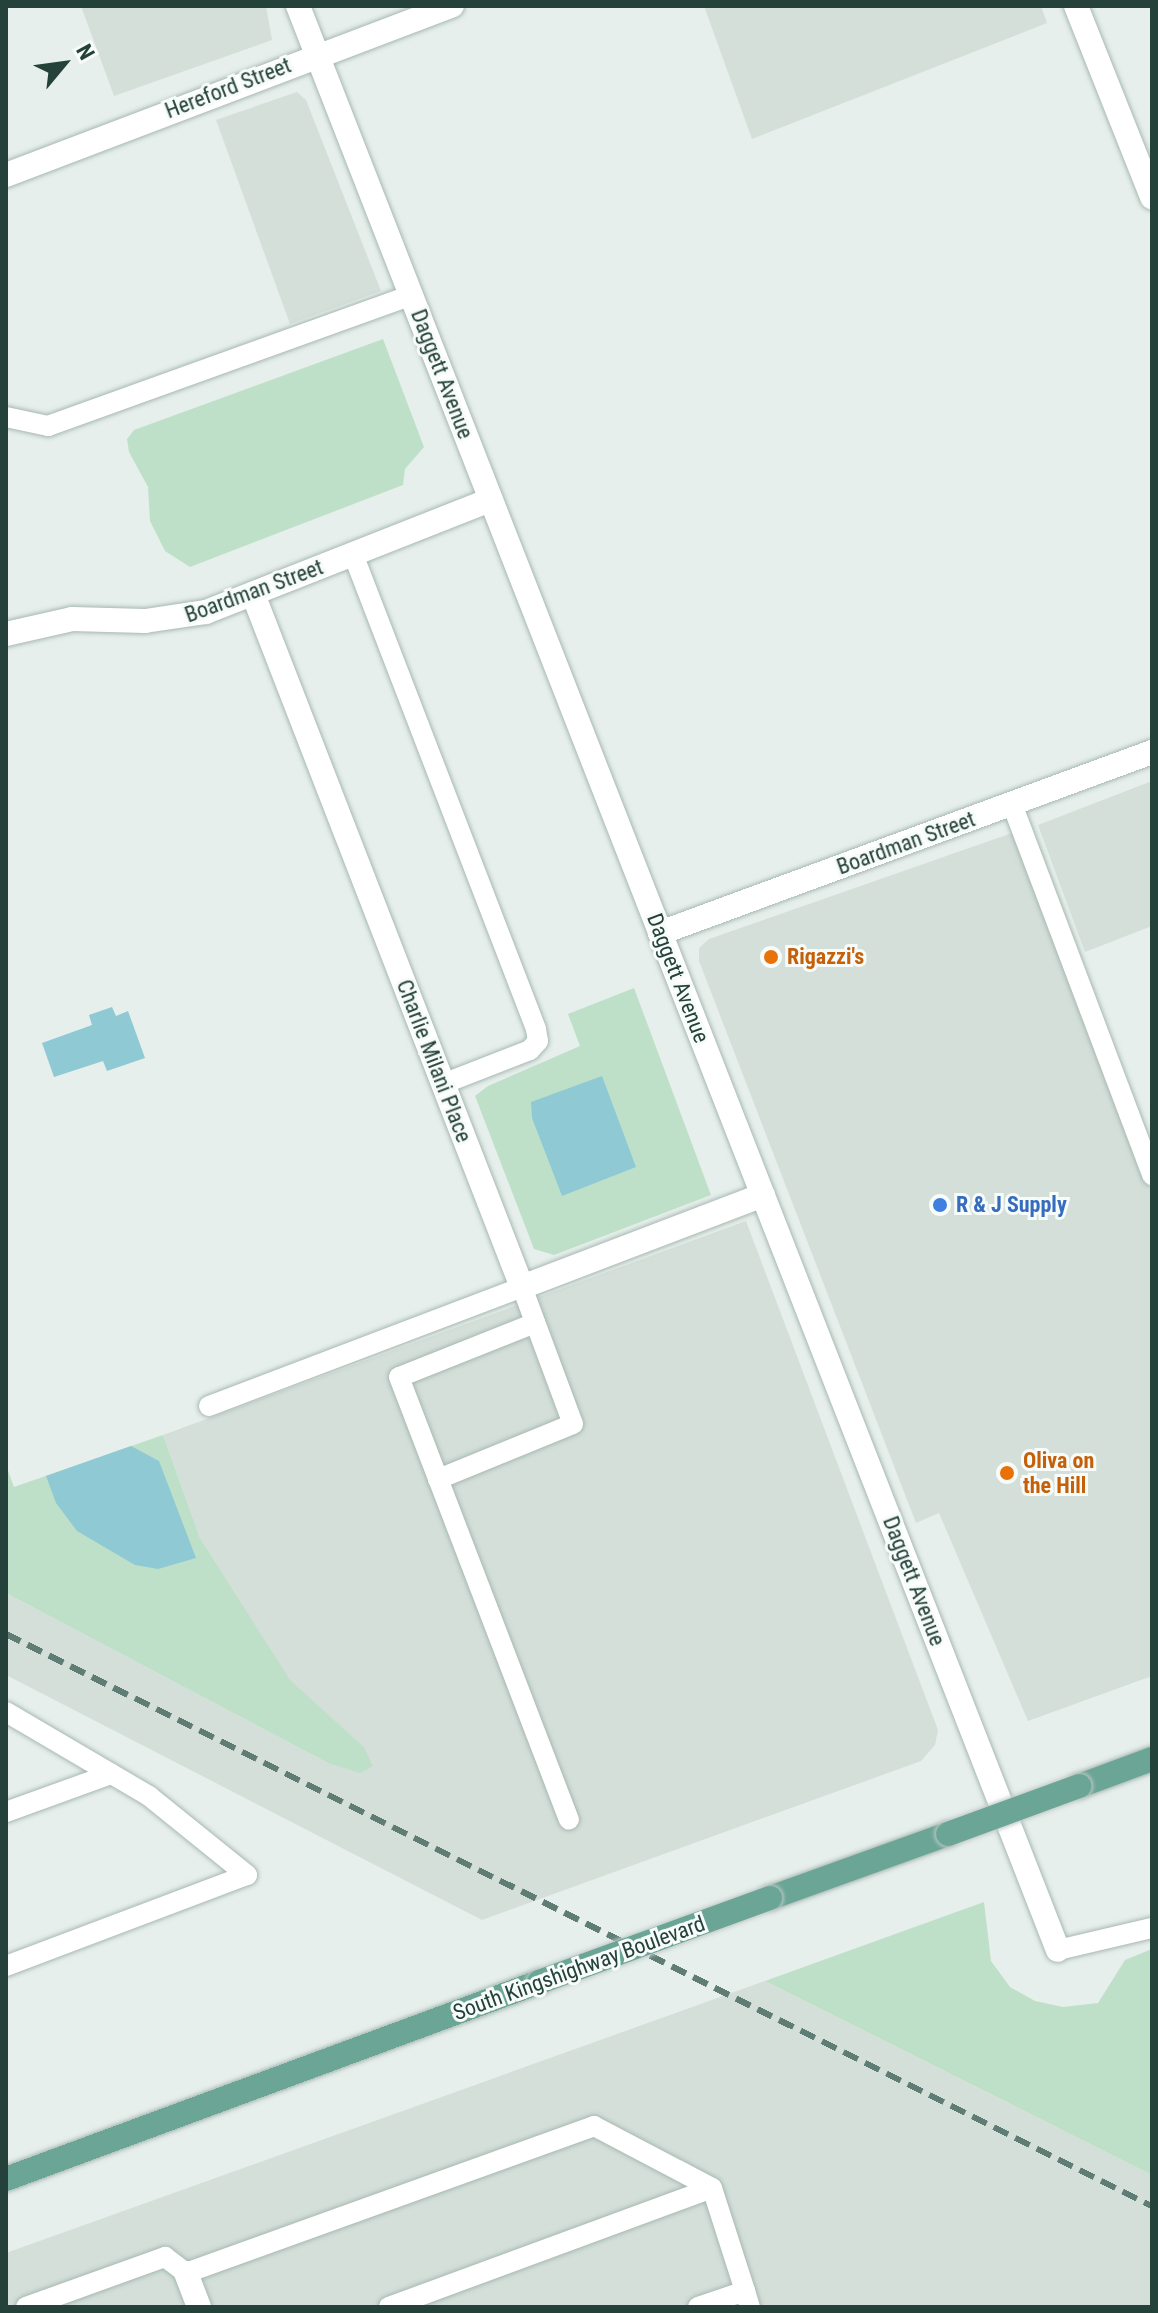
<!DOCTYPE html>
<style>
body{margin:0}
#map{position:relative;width:1158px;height:2313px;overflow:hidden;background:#e6efeb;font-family:"Roboto Condensed",sans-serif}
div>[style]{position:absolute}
.built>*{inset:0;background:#d4dfda}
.green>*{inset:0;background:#bfe0c8}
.water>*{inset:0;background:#8ec9d4}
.roads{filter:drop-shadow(0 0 2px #a8b8b2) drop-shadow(0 0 2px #a8b8b2)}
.service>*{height:20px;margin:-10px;padding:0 10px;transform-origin:10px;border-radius:10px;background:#fff}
.minor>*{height:24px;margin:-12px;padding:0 12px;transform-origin:12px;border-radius:12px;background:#fff}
.tertiary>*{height:24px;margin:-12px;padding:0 12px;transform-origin:12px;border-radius:12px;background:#fff}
.primary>*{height:24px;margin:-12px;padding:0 12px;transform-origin:12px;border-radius:12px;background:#6aa596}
.rail>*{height:6px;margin-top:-3px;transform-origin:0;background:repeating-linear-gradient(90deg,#5f7d75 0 16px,transparent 0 24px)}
.bridges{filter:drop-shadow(0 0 2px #c2cac8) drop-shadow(0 0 2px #c2cac8)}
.primary-bridge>*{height:24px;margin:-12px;padding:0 12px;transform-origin:12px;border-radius:12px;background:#6aa596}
.dots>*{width:22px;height:22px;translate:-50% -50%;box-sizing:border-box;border:4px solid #f7fbf9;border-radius:50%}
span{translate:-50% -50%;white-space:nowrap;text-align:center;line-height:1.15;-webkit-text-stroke:6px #f7fbf9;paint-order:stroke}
.street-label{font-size:22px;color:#24423a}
.food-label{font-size:22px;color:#c56008;font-weight:700}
.left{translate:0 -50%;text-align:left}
.shop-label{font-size:22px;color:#366cbe;font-weight:700}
.frame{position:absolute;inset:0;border:8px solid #24423a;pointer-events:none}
.north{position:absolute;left:24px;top:24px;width:80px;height:80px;-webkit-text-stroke:6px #f7fbf9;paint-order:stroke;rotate:61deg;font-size:22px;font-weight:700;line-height:32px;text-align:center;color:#24423a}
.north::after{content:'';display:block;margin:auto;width:28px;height:36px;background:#24423a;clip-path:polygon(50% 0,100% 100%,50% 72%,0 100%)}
</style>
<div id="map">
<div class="built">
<i style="clip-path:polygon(81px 6px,266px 6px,272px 40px,114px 96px)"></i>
<i style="clip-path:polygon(704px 6px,1041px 6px,1047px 23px,752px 139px)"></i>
<i style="clip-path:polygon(297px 92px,306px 100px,381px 291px,290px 324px,216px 120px)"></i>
<i style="clip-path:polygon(1152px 781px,1152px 926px,1085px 952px,1038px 825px)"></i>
<i style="clip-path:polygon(1012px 833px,1152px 1194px,1152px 1676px,1028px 1721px,939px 1513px,916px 1523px,699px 961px,699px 948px,709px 939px)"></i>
<i style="clip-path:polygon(746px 1221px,938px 1730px,935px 1745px,921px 1761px,482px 1920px,6px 1675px,6px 1593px,328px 1763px,364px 1747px,290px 1681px,200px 1538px,163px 1435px)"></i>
<i style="clip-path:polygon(765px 1981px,1152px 2175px,1152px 2307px,6px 2307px,6px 2253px)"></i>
</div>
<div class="green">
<i style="clip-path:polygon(383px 339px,424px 447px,405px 469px,403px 485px,190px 567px,165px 551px,150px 521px,148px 487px,129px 452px,127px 439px,134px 430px)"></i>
<i style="clip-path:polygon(634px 988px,711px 1195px,554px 1255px,534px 1249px,475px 1096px,488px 1086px,580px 1046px,568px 1014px)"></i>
<i style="clip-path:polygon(163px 1435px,200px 1538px,290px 1680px,364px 1747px,373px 1766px,360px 1773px,328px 1763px,6px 1593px,6px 1465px,14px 1487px)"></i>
<i style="clip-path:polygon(984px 1902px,991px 1961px,1010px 1987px,1035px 2001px,1063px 2007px,1098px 2003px,1125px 1960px,1152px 1949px,1152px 2175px,765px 1981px)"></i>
</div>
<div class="water">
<i style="clip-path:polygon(112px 1007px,116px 1016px,128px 1011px,145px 1058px,107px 1071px,103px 1061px,54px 1077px,42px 1043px,92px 1025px,89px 1015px)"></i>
<i style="clip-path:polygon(602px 1076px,636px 1167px,562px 1196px,532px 1118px,531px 1102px)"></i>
<i style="clip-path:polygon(131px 1446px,159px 1461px,196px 1558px,158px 1569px,135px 1565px,77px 1531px,56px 1503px,46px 1476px)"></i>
</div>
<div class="roads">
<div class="service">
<i style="left:6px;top:417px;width:43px;rotate:12.1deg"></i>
<i style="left:48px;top:426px;width:386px;rotate:-19.8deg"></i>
<i style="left:353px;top:554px;width:509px;rotate:68.93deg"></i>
<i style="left:536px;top:1029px;width:12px;rotate:81deg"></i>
<i style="left:538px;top:1041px;width:12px;rotate:132deg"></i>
<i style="left:530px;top:1050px;width:93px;rotate:158.7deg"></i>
<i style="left:1012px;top:804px;width:397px;rotate:69.3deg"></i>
<i style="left:535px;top:1323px;width:146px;rotate:158.3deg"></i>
<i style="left:399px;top:1377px;width:474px;rotate:69deg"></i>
<i style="left:209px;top:1406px;width:335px;rotate:-20.8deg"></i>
<i style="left:522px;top:1287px;width:146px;rotate:69.6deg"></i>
<i style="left:573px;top:1424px;width:146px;rotate:157.8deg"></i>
<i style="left:6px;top:1712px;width:166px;rotate:30.4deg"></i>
<i style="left:149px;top:1796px;width:126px;rotate:38.9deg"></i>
<i style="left:247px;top:1875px;width:258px;rotate:159.3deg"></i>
<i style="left:6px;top:1812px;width:112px;rotate:-19.9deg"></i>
<i style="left:1058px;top:1950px;width:97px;rotate:-13.2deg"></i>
<i style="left:26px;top:2307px;width:148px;rotate:-19.8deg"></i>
<i style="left:165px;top:2257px;width:26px;rotate:37deg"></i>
<i style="left:186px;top:2273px;width:434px;rotate:-19.8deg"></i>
<i style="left:594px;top:2126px;width:133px;rotate:27.7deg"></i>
<i style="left:712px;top:2188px;width:108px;rotate:72.2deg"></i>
<i style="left:389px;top:2307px;width:344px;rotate:-20.2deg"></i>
<i style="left:698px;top:2307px;width:50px;rotate:-18.8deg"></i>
<i style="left:745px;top:2291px;width:17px;rotate:73deg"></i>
</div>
<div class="minor">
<i style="left:298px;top:6px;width:2087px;rotate:68.65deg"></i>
<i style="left:6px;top:175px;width:477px;rotate:-20.8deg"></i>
<i style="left:253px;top:594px;width:743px;rotate:68.79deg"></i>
<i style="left:522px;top:1287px;width:258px;rotate:-20.9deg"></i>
<i style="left:6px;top:634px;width:68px;rotate:-12.8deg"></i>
<i style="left:72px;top:619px;width:73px;rotate:1.6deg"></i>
<i style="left:145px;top:621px;width:62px;rotate:-8.4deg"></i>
<i style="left:206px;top:612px;width:306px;rotate:-21.5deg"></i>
<i style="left:660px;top:933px;width:524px;rotate:-20.2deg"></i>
<i style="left:186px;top:2273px;width:36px;rotate:69deg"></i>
</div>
<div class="tertiary">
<i style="left:1076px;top:6px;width:206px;rotate:68.3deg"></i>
</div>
<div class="primary">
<i style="left:1079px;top:1786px;width:78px;rotate:-20.3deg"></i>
<i style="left:770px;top:1898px;width:189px;rotate:-19.8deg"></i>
<i style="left:6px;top:2179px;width:568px;rotate:-20.28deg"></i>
</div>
</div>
<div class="rail">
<i style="left:6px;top:1634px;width:1281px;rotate:26.53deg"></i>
</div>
<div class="bridges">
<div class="primary-bridge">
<i style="left:948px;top:1834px;width:140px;rotate:-20.1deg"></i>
<i style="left:539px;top:1982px;width:246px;rotate:-20deg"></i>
</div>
</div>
<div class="dots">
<i style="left:771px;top:957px;background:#e8710a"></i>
<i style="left:940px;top:1205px;background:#3f7fe0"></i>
<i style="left:1007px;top:1473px;background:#e8710a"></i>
</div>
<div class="street-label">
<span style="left:228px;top:88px;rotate:-21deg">Hereford Street</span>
<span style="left:442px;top:374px;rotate:69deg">Daggett Avenue</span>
<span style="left:254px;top:591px;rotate:-20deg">Boardman Street</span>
<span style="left:906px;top:843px;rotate:-20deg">Boardman Street</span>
<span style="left:678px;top:978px;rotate:69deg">Daggett Avenue</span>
<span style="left:434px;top:1061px;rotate:69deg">Charlie Milani Place</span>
<span style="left:914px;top:1581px;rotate:69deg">Daggett Avenue</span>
<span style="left:579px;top:1968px;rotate:-20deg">South Kingshighway Boulevard</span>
</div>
<div class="food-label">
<span class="left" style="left:787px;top:957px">Rigazzi's</span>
<span class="left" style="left:1023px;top:1473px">Oliva on<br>the Hill</span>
</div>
<div class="shop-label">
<span class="left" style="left:956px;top:1205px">R &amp; J Supply</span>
</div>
<div class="frame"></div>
<div class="north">N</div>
</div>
